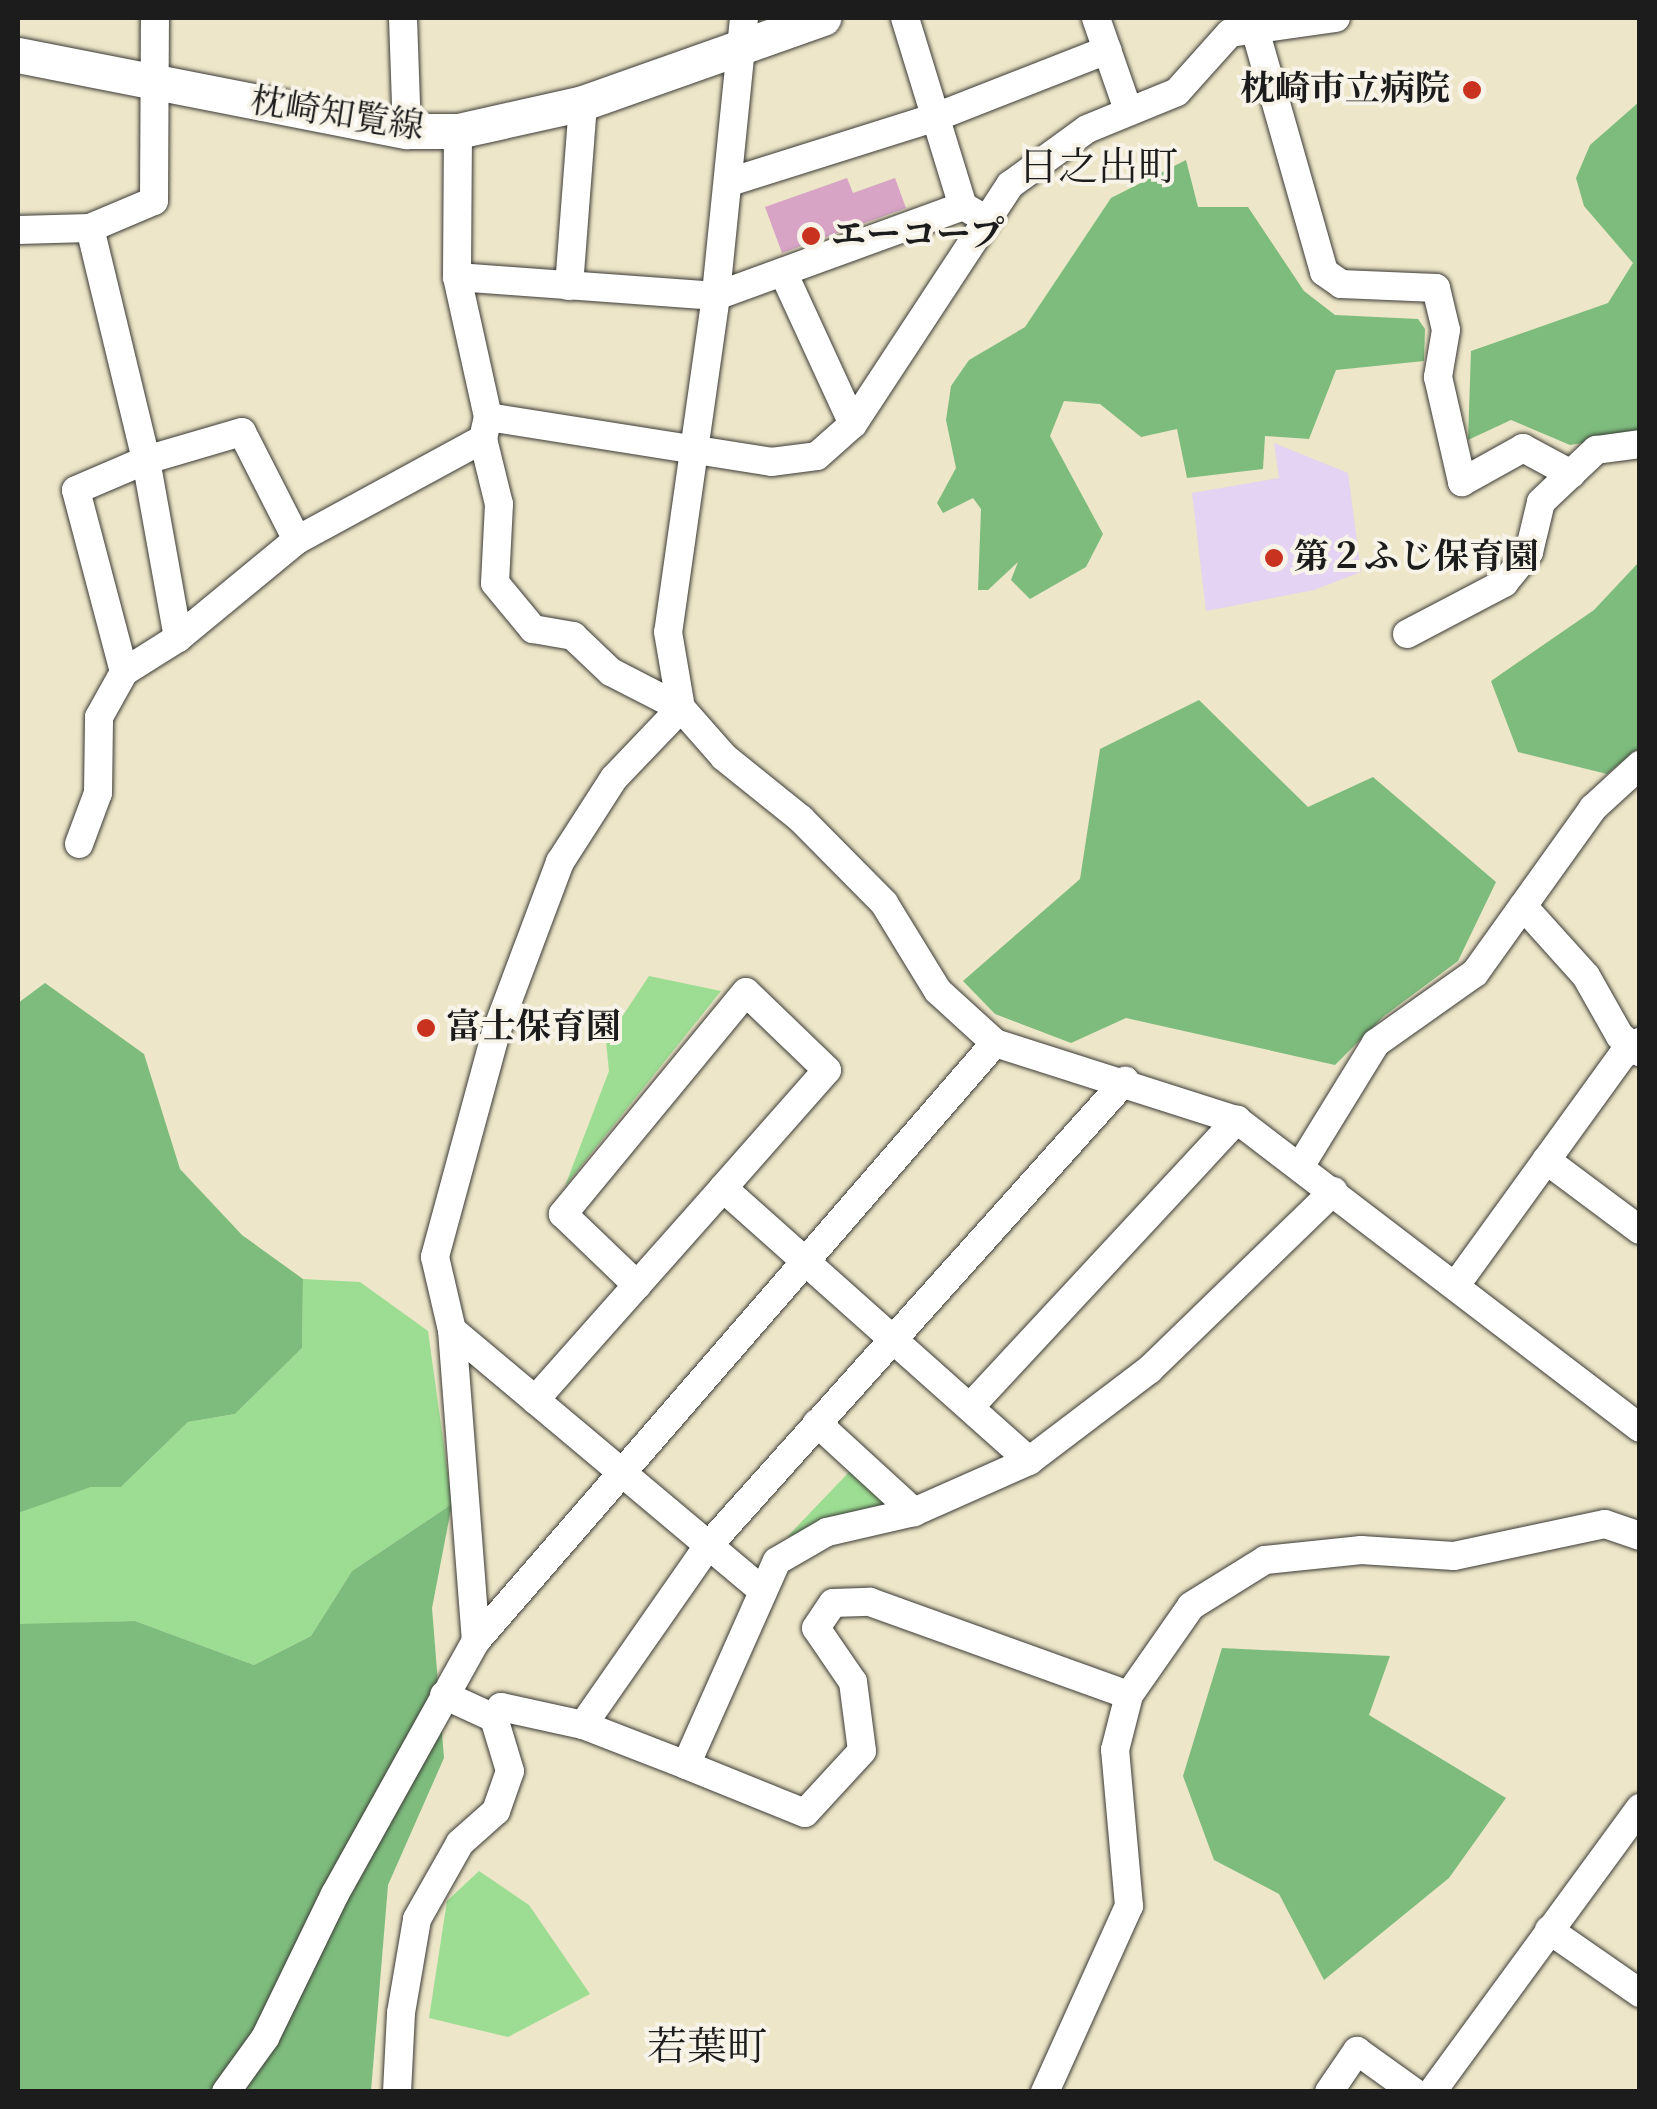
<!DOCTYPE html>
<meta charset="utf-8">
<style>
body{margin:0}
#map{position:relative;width:1657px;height:2109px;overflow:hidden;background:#ede6c8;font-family:"Libre Bodoni","Noto Serif JP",serif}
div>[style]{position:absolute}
.built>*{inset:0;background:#e4d3f2}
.green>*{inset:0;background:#9ddd93}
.forest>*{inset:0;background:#7ebc7d}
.building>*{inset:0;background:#d7a4c6}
.roads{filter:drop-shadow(0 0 2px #3b3a36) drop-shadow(0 0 2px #3b3a36)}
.minor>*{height:28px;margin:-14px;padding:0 14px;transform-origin:14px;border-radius:14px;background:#fff}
.major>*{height:35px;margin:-17.5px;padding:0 17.5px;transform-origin:17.5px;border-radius:17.5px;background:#fff}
.dots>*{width:28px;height:28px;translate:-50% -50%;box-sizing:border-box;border:5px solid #f7f3e8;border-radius:50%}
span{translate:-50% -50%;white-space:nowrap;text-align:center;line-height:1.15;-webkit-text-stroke:8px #f7f3e8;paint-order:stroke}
.poi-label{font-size:35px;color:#1c1c1c;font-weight:700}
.right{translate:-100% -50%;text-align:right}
.left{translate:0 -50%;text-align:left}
.street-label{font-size:35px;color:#1c1c1c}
.quarter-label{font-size:40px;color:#1c1c1c}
.frame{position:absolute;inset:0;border:20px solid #1c1c1c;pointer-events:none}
</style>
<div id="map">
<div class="built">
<i style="clip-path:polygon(1274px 443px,1348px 473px,1361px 572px,1314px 590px,1206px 611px,1192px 493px,1279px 478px)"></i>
</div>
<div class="green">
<i style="clip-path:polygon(649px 976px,721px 991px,565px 1186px,609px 1071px,606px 1041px)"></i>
<i style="clip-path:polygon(303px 1279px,360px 1282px,428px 1331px,452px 1504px,352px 1571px,311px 1636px,254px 1665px,135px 1621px,18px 1625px,18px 1511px,91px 1487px,121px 1487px,188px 1422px,235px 1414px,302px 1348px)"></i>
<i style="clip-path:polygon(850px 1471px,885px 1505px,787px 1537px)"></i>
<i style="clip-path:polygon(479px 1871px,529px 1905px,590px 1994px,508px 2037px,429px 2018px,447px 1901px)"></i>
</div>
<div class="forest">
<i style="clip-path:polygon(1639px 102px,1639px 434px,1570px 445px,1511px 420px,1468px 440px,1471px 351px,1608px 303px,1633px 263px,1584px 206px,1576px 178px,1590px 145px)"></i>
<i style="clip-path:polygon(1186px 160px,1198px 207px,1248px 207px,1304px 291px,1335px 315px,1418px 319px,1425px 329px,1424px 361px,1336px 370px,1309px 439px,1265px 436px,1263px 469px,1187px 478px,1177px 429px,1141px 437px,1100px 404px,1064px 401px,1050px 436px,1103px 534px,1086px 567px,1030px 599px,1011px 580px,1018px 562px,988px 590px,978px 590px,981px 509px,973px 498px,943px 513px,937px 503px,956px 468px,946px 420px,951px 386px,969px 360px,1025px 327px,1111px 198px)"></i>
<i style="clip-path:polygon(1639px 562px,1639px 748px,1607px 774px,1518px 752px,1491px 681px,1594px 610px)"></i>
<i style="clip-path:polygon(1199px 700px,1308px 807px,1373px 777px,1496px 882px,1458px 961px,1384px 1016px,1335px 1065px,1126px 1018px,1071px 1043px,995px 1014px,963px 981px,1080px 879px,1100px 749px)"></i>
<i style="clip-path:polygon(45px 983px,144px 1054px,180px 1169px,242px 1235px,303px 1279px,302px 1348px,235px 1414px,188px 1422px,121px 1487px,91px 1487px,18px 1513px,18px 1003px)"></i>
<i style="clip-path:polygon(452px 1504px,432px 1608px,444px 1758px,388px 1885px,371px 2091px,18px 2091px,18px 1624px,135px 1621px,254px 1665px,311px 1636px,352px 1571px)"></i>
<i style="clip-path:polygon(1222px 1648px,1390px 1656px,1369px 1715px,1506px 1798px,1449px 1878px,1324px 1980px,1279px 1894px,1214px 1860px,1183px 1776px)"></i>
</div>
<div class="building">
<i style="clip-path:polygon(847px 178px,853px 193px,895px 178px,906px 208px,782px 253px,765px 207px)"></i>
</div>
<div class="roads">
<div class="minor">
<i style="left:403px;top:18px;width:113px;rotate:88deg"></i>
<i style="left:744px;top:18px;width:279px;rotate:95.8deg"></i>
<i style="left:716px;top:296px;width:339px;rotate:98.1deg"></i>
<i style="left:668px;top:632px;width:77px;rotate:80.3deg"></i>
<i style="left:681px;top:708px;width:65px;rotate:48.7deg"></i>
<i style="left:724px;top:757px;width:99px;rotate:38.8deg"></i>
<i style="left:801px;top:819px;width:118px;rotate:45.3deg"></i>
<i style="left:884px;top:903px;width:103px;rotate:58.5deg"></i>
<i style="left:938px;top:991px;width:77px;rotate:42.4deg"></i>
<i style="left:995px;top:1043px;width:254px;rotate:17.7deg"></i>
<i style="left:1237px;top:1120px;width:507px;rotate:37.39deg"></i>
<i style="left:905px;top:18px;width:197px;rotate:72.9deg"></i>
<i style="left:963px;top:206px;width:16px;rotate:30deg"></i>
<i style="left:1096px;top:18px;width:94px;rotate:70.8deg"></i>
<i style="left:1252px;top:19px;width:263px;rotate:74.1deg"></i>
<i style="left:1324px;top:272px;width:21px;rotate:35deg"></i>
<i style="left:1341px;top:284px;width:95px;rotate:2.4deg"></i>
<i style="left:1436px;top:288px;width:43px;rotate:76.6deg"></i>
<i style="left:1446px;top:330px;width:48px;rotate:99.7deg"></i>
<i style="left:1438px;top:377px;width:108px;rotate:77.1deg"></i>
<i style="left:1462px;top:482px;width:70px;rotate:-29.1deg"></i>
<i style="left:1523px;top:448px;width:55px;rotate:28.4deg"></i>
<i style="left:458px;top:131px;width:146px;rotate:90.4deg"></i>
<i style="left:457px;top:277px;width:143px;rotate:77.5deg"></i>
<i style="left:488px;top:417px;width:23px;rotate:103deg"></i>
<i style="left:483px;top:439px;width:67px;rotate:76.2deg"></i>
<i style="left:499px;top:504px;width:79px;rotate:92.9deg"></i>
<i style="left:495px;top:583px;width:60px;rotate:50.4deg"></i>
<i style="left:533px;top:629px;width:41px;rotate:9.9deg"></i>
<i style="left:573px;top:636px;width:52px;rotate:43.5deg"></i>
<i style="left:611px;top:672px;width:79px;rotate:27.2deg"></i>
<i style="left:681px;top:708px;width:97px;rotate:133.7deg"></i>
<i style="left:614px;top:778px;width:100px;rotate:122.7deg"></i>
<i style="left:560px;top:862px;width:182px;rotate:110.6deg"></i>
<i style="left:496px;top:1032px;width:233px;rotate:105.2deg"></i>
<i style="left:435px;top:1257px;width:75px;rotate:76.9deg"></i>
<i style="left:452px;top:1330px;width:312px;rotate:85.6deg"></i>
<i style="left:730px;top:182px;width:216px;rotate:-17.5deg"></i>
<i style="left:936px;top:117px;width:184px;rotate:-21.4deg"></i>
<i style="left:90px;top:228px;width:239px;rotate:76.4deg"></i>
<i style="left:146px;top:460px;width:181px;rotate:79.8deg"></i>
<i style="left:18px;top:230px;width:72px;rotate:-1.6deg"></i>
<i style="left:90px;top:228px;width:69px;rotate:-22.9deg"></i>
<i style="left:154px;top:201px;width:183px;rotate:-89.7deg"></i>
<i style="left:783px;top:272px;width:167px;rotate:65.3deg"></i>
<i style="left:457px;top:277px;width:260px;rotate:4.2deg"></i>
<i style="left:716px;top:296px;width:263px;rotate:-20deg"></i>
<i style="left:569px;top:286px;width:184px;rotate:-85.6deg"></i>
<i style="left:488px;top:417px;width:287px;rotate:9deg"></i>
<i style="left:771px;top:462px;width:46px;rotate:-7.4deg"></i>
<i style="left:817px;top:456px;width:48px;rotate:-41.6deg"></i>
<i style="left:853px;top:424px;width:286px;rotate:-56.7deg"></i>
<i style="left:1010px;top:185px;width:95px;rotate:-36deg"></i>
<i style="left:1087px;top:129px;width:97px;rotate:-22.3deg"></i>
<i style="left:1177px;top:92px;width:79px;rotate:-48.1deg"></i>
<i style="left:1230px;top:33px;width:107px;rotate:-8.1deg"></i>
<i style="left:1407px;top:634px;width:110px;rotate:-27.7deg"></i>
<i style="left:1504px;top:583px;width:40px;rotate:-51deg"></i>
<i style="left:1529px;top:552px;width:51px;rotate:-76.5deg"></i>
<i style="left:1541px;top:502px;width:76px;rotate:-43.4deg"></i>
<i style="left:1596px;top:450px;width:44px;rotate:-7.8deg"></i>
<i style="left:124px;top:672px;width:188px;rotate:-104.8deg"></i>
<i style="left:76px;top:490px;width:76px;rotate:-23.2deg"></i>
<i style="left:146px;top:460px;width:100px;rotate:-16.3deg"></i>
<i style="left:242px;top:432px;width:121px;rotate:63deg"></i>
<i style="left:79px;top:844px;width:54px;rotate:-69.6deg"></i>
<i style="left:98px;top:793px;width:76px;rotate:-89.2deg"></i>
<i style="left:99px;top:717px;width:51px;rotate:-60.9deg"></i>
<i style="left:124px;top:672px;width:64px;rotate:-32.2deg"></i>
<i style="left:178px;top:638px;width:154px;rotate:-39.5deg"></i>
<i style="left:297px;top:540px;width:212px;rotate:-28.5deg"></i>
<i style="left:1523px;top:906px;width:94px;rotate:48deg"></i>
<i style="left:1586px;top:976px;width:69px;rotate:60.5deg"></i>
<i style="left:1620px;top:1036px;width:26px;rotate:39deg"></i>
<i style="left:1546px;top:1160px;width:117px;rotate:36.7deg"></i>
<i style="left:1301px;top:1165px;width:143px;rotate:-58.4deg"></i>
<i style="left:1376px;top:1043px;width:121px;rotate:-35.3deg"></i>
<i style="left:1475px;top:973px;width:203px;rotate:-54.4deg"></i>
<i style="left:1593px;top:808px;width:64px;rotate:-42.5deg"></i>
<i style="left:723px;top:1188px;width:410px;rotate:41.7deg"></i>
<i style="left:1456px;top:1285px;width:283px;rotate:-54.1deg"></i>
<i style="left:1622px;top:1056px;width:23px;rotate:-38deg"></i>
<i style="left:452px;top:1330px;width:406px;rotate:40deg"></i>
<i style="left:535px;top:1400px;width:283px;rotate:-48.4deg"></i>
<i style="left:723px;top:1188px;width:157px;rotate:-48.6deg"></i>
<i style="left:827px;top:1070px;width:112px;rotate:-136.1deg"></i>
<i style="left:746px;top:992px;width:288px;rotate:129.5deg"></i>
<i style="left:563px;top:1214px;width:103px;rotate:43.8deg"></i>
<i style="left:971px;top:1406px;width:391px;rotate:-47.1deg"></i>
<i style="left:817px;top:1423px;width:132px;rotate:42.5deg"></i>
<i style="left:494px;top:1718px;width:13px;rotate:-58deg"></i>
<i style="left:501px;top:1707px;width:84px;rotate:12.4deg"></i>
<i style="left:583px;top:1725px;width:110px;rotate:21.2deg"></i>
<i style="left:686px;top:1765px;width:223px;rotate:-66deg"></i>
<i style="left:777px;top:1561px;width:58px;rotate:-30.1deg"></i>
<i style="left:827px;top:1532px;width:89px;rotate:-12.9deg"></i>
<i style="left:914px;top:1512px;width:126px;rotate:-23.9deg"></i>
<i style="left:1029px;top:1461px;width:151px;rotate:-37.2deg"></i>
<i style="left:1149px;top:1370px;width:257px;rotate:-44.1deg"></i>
<i style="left:583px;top:1725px;width:218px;rotate:-55.1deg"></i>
<i style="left:708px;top:1546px;width:625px;rotate:-48.12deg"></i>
<i style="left:686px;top:1765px;width:128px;rotate:22deg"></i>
<i style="left:805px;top:1813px;width:84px;rotate:-47.4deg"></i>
<i style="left:862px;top:1751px;width:70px;rotate:-97.4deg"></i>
<i style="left:853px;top:1682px;width:65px;rotate:-124.4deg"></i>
<i style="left:816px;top:1628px;width:30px;rotate:-56deg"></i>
<i style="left:833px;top:1603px;width:37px;rotate:-2deg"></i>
<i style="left:870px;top:1602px;width:275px;rotate:19.8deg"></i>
<i style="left:1549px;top:1930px;width:111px;rotate:34.7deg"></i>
<i style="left:226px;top:2092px;width:67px;rotate:-54.2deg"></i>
<i style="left:265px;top:2038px;width:160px;rotate:-64.1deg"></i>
<i style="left:335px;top:1894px;width:290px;rotate:-60.9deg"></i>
<i style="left:476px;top:1641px;width:792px;rotate:-49.05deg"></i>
<i style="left:397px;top:2092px;width:79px;rotate:-87.1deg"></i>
<i style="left:401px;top:2013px;width:95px;rotate:-80.3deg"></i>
<i style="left:417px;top:1919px;width:87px;rotate:-60.5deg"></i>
<i style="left:460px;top:1843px;width:48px;rotate:-41.6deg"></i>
<i style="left:496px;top:1811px;width:42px;rotate:-70.7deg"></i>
<i style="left:510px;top:1771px;width:55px;rotate:-106.8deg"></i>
<i style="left:494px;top:1718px;width:55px;rotate:-155.3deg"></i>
<i style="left:1045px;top:2092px;width:204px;rotate:-65.7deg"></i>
<i style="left:1129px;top:1906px;width:157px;rotate:-95.1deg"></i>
<i style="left:1115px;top:1750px;width:57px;rotate:-75.7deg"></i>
<i style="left:1129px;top:1695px;width:108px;rotate:-55.1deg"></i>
<i style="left:1191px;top:1606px;width:87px;rotate:-31.9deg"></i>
<i style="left:1265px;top:1560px;width:97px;rotate:-5.9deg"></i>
<i style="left:1361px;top:1550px;width:93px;rotate:3.7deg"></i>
<i style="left:1454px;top:1556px;width:154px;rotate:-12deg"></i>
<i style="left:1605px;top:1524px;width:37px;rotate:19deg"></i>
<i style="left:1329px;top:2092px;width:50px;rotate:-55.7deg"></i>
<i style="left:1357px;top:2051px;width:70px;rotate:35.7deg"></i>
<i style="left:1432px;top:2092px;width:352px;rotate:-53.8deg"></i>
</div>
<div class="major">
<i style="left:18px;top:55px;width:396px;rotate:11.1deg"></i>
<i style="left:407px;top:131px;width:51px"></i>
<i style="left:458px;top:131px;width:128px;rotate:-12.6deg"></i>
<i style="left:583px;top:103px;width:255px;rotate:-19.5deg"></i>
</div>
</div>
<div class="dots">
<i style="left:1472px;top:90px;background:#c8321e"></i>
<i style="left:811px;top:236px;background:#c8321e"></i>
<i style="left:1274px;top:558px;background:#c8321e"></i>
<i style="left:426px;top:1028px;background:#c8321e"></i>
</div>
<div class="poi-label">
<span class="right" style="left:1450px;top:90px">枕崎市立病院</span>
<span class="left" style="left:831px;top:236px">エーコープ</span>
<span class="left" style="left:1294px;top:558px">第２ふじ保育園</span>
<span class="left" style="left:446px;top:1028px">富士保育園</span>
</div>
<div class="street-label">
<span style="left:337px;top:115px;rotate:9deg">枕崎知覧線</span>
</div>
<div class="quarter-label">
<span style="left:1098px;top:168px">日之出町</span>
<span style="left:707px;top:2048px">若葉町</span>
</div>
<div class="frame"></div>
</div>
